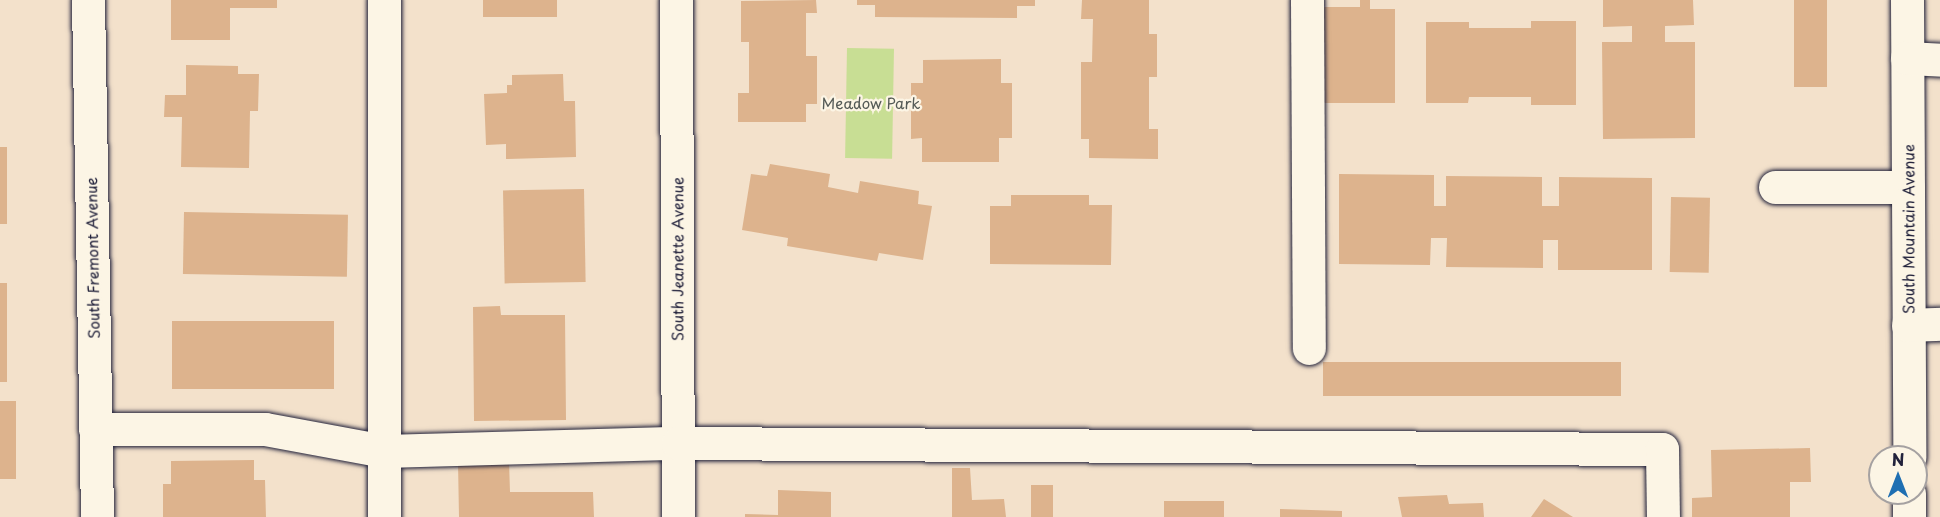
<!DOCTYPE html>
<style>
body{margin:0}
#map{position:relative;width:1940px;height:517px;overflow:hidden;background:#f3e1cb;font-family:"Playpen Sans",sans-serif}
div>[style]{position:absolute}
.green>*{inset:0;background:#c8de94;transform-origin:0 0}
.building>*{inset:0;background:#ddb38d;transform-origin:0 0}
.roads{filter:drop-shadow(0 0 2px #22223b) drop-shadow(0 0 2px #22223b)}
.minor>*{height:33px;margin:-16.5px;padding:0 16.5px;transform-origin:16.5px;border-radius:16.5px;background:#fcf5e5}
span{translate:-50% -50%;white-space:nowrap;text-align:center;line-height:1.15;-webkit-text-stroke:4.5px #fcf5e5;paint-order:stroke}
.park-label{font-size:15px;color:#545a56}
.street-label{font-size:15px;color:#22223b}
.north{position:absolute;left:1868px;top:445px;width:60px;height:60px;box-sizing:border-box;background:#fcf5e5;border:2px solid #a5a1a1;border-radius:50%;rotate:0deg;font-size:16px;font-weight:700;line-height:24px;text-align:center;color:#22223b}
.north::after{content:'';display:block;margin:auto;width:21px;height:27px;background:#1f6fb2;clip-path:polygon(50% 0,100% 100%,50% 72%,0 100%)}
</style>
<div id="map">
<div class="green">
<i style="left:847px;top:48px;width:47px;height:110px;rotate:1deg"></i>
</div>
<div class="building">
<i style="clip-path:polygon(171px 0,277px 0,277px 8px,230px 8px,230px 40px,171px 40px)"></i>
<i style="left:483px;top:0;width:74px;height:17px"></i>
<i style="clip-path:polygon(816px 0,817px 13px,806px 13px,806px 56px,817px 56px,817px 104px,806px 104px,806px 122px,738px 122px,738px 93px,749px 93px,749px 42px,741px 42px,741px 1px)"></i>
<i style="clip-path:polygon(857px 0,1035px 0,1035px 6px,1017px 6px,1017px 18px,875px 17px,875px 5px,857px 5px)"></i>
<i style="clip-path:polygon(1082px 0,1149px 0,1149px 34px,1157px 34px,1157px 77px,1149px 77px,1149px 129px,1158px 129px,1158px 159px,1089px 158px,1089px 139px,1081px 139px,1081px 62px,1092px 62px,1093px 19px,1081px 19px)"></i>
<i style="clip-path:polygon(1360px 0,1370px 0,1370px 9px,1395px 9px,1395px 103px,1324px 103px,1323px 7px,1360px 7px)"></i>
<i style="clip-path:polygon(1603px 0,1693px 0,1694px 25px,1665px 26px,1665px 42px,1695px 42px,1695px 138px,1603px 139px,1602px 42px,1632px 42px,1632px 26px,1603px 27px)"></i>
<i style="left:1794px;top:0;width:33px;height:87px"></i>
<i style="clip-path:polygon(1531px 21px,1576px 21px,1576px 105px,1531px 105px,1531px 97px,1469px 97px,1468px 103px,1426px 103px,1426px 22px,1469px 22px,1469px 28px,1531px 28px)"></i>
<i style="clip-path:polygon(1001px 59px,1001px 83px,1012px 83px,1012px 138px,999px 138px,999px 162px,922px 162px,922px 138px,911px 139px,911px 83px,923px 83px,923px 60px)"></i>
<i style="clip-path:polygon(186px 65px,238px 66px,238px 74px,259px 74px,258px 111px,250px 111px,249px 168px,181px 167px,182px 117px,164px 117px,165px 95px,186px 95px)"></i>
<i style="clip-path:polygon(563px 74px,564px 101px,575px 101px,576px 157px,506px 159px,506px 144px,486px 145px,484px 94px,507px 93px,507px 85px,512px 85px,512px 75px)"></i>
<i style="left:0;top:147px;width:7px;height:77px"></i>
<i style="clip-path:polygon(770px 164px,830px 174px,828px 187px,858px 193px,860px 181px,919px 191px,918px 204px,932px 206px,923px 260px,879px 253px,877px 261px,787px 246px,788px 238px,742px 230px,751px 174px,767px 176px)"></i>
<i style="clip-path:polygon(1339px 174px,1434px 175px,1434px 206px,1446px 206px,1446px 176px,1542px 177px,1542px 206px,1559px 206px,1559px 177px,1652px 178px,1652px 270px,1558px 270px,1558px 240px,1543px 240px,1543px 268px,1446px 267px,1447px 238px,1431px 238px,1430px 265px,1339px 264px)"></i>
<i style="left:584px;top:189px;width:93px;height:81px;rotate:89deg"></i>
<i style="clip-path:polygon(1011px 195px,1089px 195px,1089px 205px,1112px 205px,1111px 265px,990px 264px,990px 206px,1011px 206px)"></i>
<i style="left:1671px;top:197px;width:39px;height:75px;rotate:1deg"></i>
<i style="left:184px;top:212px;width:164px;height:62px;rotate:1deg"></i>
<i style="left:0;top:283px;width:7px;height:99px"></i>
<i style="clip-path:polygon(500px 306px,501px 315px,565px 315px,566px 420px,474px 421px,473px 307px)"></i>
<i style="left:172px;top:321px;width:162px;height:68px"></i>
<i style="left:1323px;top:362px;width:298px;height:34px"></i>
<i style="left:0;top:401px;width:16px;height:78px"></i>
<i style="clip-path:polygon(1810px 448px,1811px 482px,1790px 482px,1790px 517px,1692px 517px,1692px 498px,1712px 497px,1711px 450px)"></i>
<i style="clip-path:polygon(254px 460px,254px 480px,265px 480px,266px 517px,163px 517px,163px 484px,171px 484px,171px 461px)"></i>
<i style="clip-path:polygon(509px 461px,510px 492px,593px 492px,594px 517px,459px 517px,458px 462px)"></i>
<i style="clip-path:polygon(952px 468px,970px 468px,972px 500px,1004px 499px,1006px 517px,952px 517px)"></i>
<i style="left:1053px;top:485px;width:32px;height:22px;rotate:90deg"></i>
<i style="clip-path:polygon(778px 490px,831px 492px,831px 517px,745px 517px,745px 514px,778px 515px)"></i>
<i style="clip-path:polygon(1447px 495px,1449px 504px,1483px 503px,1484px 517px,1402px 517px,1398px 497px)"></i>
<i style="clip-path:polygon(1544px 499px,1573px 517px,1531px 517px)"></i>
<i style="left:1164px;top:501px;width:60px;height:16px"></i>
<i style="clip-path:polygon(1280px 509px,1342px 511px,1342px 517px,1280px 517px)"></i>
</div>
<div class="roads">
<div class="minor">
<i style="left:88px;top:0;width:517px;rotate:89deg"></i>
<i style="left:676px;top:0;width:517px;rotate:89.78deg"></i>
<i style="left:1307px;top:0;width:348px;rotate:89.7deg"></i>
<i style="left:1907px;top:0;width:457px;rotate:89.7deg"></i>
<i style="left:1907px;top:58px;width:33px;rotate:3deg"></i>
<i style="left:1775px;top:187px;width:133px"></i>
<i style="left:1908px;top:325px;width:32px;rotate:-2deg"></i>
<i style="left:95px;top:429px;width:170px"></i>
<i style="left:265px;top:429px;width:121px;rotate:10.5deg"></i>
<i style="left:384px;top:451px;width:294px;rotate:-1.6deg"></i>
<i style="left:678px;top:443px;width:984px;rotate:0.35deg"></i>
<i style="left:1662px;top:449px;width:68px;rotate:89.2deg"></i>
<i style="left:1909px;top:493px;width:24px;rotate:90deg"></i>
<i style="left:384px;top:517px;width:517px;rotate:-90deg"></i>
</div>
</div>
<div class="park-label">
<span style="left:871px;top:103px">Meadow Park</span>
</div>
<div class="street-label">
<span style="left:1908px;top:229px;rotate:-90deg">South Mountain Avenue</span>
<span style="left:92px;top:258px;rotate:-91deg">South Fremont Avenue</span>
<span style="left:677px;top:259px;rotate:-90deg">South Jeanette Avenue</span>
</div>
<div class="north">N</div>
</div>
